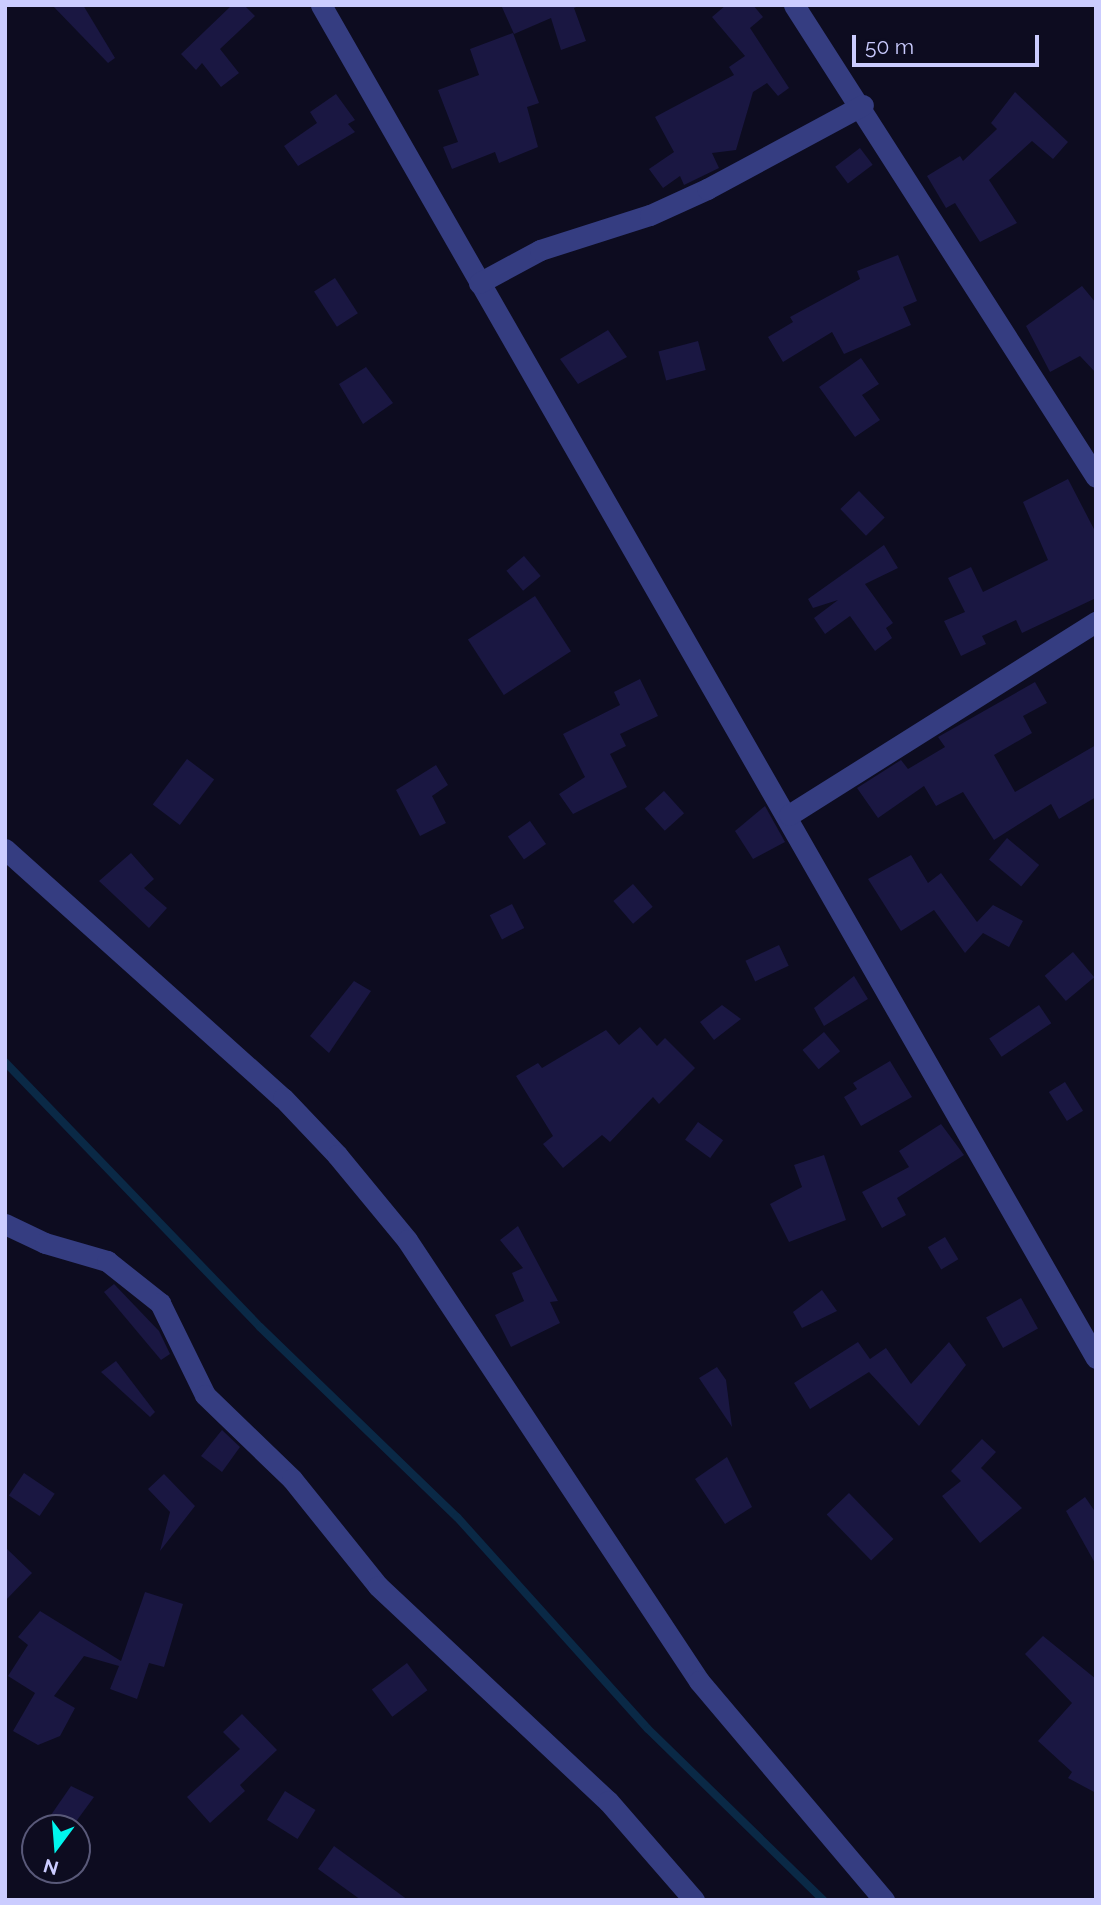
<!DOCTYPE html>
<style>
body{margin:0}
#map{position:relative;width:1101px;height:1905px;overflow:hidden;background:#0d0c20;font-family:Raleway,sans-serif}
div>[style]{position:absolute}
.stream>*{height:8px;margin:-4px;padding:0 4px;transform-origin:4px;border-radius:4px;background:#0a2946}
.building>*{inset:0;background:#1a1742;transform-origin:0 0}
.street>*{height:21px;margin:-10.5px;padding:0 10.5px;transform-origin:10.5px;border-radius:10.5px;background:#353d81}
span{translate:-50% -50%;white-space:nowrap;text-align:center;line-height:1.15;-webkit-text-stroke:6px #0d0c20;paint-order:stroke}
.frame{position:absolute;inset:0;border:7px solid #cbccff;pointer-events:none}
.north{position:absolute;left:21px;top:1814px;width:70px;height:70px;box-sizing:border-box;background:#0d0c20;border:2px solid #595979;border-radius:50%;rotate:196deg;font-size:19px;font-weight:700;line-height:28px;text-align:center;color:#cbccff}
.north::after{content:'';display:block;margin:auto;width:24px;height:32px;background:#00f6ee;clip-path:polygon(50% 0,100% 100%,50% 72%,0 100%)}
.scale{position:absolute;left:852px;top:35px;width:187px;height:32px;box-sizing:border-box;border:4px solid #cbccff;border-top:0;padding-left:9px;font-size:21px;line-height:24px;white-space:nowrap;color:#cbccff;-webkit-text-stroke:5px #0d0c20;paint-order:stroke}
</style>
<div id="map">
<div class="stream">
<i style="left:5px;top:1062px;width:368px;rotate:46.1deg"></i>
<i style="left:260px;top:1327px;width:274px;rotate:44deg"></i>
<i style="left:457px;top:1517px;width:285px;rotate:48deg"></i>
<i style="left:648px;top:1729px;width:245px;rotate:44.3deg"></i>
</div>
<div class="building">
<i style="clip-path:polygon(52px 5px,83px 5px,115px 58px,108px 63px)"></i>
<i style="clip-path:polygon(232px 5px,244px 5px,255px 16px,220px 49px,239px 73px,221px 87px,202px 63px,196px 70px,181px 54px)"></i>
<i style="clip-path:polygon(501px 5px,581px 5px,574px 8px,586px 41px,561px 50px,551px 18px,514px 34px)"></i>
<i style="clip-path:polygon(726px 5px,753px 5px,763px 17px,750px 28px,789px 88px,778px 96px,767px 83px,753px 92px,736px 150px,712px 153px,719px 168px,684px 185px,680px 176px,663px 188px,649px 169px,674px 152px,655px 117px,734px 75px,729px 67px,745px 56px,712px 17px)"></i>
<i style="clip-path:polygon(513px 33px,539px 103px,527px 107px,538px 147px,499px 163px,495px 152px,452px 169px,443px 147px,458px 142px,438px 90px,479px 75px,470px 49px)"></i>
<i style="clip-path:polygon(1015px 92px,1068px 142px,1053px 159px,1032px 141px,989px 180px,1017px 223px,980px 242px,955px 203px,946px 208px,927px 176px,960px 156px,963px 161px,997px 129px,991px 123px)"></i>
<i style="clip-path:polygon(336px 94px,355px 120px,348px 124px,355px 132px,298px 166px,284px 146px,317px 123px,310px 112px)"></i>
<i style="left:860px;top:148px;width:21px;height:31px;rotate:53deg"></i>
<i style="clip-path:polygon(898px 255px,917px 301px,903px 307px,911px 325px,844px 354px,832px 332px,783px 362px,768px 337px,793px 322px,790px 317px,860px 279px,857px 271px)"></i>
<i style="left:335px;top:278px;width:42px;height:25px;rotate:57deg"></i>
<i style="clip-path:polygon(1082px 286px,1096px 303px,1096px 373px,1080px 356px,1050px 372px,1026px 326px)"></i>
<i style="clip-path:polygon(608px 330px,627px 357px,578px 384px,560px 359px)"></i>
<i style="left:698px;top:341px;width:30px;height:41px;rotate:75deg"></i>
<i style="clip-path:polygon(861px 358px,879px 384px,862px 395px,880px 420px,855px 437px,819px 387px)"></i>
<i style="clip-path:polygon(366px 367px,393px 403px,363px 424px,339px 384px)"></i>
<i style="clip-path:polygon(1068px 479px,1096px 533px,1096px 598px,1022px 633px,1016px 620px,982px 636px,986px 644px,961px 656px,944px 621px,965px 612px,948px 578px,971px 567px,983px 592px,1048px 560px,1023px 502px)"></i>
<i style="left:859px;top:491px;width:37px;height:26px;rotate:46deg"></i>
<i style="clip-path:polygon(884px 545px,898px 568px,865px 584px,893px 623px,886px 628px,892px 638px,875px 651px,850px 616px,825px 634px,814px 618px,838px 600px,813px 608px,808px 599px)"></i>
<i style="left:524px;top:556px;width:26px;height:23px;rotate:50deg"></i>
<i style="left:535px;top:596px;width:66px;height:80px;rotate:57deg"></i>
<i style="clip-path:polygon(640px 679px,658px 716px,620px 734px,626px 746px,610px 754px,627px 787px,573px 814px,559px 794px,585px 777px,563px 734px,620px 705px,614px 692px)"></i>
<i style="clip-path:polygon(1035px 682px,1047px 703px,1023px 716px,1032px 733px,994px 755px,1015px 792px,1096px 745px,1096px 797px,1059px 819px,1051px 804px,994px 840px,963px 792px,936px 806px,924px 786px,878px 818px,857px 788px,901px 760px,908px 769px,945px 747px,938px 737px)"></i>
<i style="left:187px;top:759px;width:34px;height:57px;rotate:37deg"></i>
<i style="clip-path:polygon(436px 765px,448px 785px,432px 796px,446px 823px,420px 836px,396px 790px)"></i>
<i style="left:664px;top:791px;width:30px;height:26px;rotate:48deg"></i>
<i style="clip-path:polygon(765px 806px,785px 842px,753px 859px,735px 831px)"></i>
<i style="left:530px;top:821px;width:28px;height:27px;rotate:55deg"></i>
<i style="left:1007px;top:838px;width:42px;height:28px;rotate:40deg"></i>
<i style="clip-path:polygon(131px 853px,154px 879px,144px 888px,167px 908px,149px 928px,99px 881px)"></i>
<i style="clip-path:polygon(911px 855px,928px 883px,941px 873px,977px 922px,993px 905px,1023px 921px,1009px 947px,983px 933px,965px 953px,934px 910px,901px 931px,868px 879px)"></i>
<i style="left:633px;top:884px;width:30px;height:26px;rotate:49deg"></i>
<i style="left:512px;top:904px;width:27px;height:25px;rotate:63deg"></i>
<i style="left:779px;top:945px;width:23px;height:37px;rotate:65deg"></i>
<i style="left:1073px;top:952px;width:33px;height:37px;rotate:50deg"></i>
<i style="clip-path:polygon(854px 976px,868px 999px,824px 1026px,814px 1008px)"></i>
<i style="clip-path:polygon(354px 981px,371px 991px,329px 1053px,310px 1036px)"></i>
<i style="clip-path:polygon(722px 1005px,741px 1019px,714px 1040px,700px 1022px)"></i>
<i style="left:1039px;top:1005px;width:22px;height:60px;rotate:56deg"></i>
<i style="clip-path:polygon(640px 1027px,657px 1046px,665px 1038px,695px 1068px,659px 1104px,653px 1097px,610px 1142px,602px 1135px,563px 1168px,543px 1144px,553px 1136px,516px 1076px,538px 1063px,542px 1068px,606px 1030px,619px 1045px)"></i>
<i style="left:824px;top:1032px;width:25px;height:28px;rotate:50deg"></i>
<i style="clip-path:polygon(890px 1061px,912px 1097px,861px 1126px,844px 1097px,857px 1089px,853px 1083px)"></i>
<i style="left:1065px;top:1082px;width:34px;height:19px;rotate:58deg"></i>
<i style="left:698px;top:1122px;width:31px;height:22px;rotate:36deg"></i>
<i style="clip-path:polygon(941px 1124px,964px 1155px,897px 1198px,906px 1215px,882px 1228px,862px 1192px,909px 1167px,899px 1151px)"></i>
<i style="clip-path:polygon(824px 1155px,846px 1220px,789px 1242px,770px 1204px,802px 1187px,794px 1165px)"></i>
<i style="clip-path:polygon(518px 1226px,558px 1301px,550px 1302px,560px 1323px,511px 1347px,495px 1315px,524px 1301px,512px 1273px,523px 1268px,500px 1240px)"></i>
<i style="left:945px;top:1237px;width:26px;height:20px;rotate:59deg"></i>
<i style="clip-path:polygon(114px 1284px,159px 1331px,170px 1354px,161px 1360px,104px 1292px)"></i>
<i style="clip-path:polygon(822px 1290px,837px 1311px,802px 1328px,793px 1312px)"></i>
<i style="left:1021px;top:1298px;width:35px;height:40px;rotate:61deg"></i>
<i style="clip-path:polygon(858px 1342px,870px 1359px,886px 1348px,911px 1384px,949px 1342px,966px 1365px,919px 1426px,869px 1372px,810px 1409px,794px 1383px)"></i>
<i style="clip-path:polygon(116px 1361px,155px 1412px,150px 1417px,101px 1372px)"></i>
<i style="clip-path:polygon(717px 1367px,726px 1380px,732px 1427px,699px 1378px)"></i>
<i style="clip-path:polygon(222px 1430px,240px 1447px,222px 1472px,201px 1456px)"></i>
<i style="clip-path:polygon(982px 1439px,996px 1452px,981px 1468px,1022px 1508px,980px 1543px,942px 1496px,961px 1481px,951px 1471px)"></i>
<i style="clip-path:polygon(727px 1457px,752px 1507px,725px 1524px,695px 1479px)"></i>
<i style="left:24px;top:1473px;width:37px;height:27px;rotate:34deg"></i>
<i style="clip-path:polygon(164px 1474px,195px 1506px,160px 1551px,170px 1512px,148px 1489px)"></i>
<i style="left:849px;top:1493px;width:64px;height:31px;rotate:46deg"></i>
<i style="clip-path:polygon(1085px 1497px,1096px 1513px,1096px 1565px,1066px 1511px)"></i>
<i style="clip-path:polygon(5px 1547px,32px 1573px,5px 1601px)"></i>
<i style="clip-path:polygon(145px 1592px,183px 1604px,164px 1667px,149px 1663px,137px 1699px,110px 1689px,119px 1666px,84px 1656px,54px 1696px,75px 1708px,60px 1736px,38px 1745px,13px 1731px,35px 1693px,8px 1676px,28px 1645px,18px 1637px,40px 1611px,121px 1661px)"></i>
<i style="clip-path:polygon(1043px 1636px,1096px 1679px,1096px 1793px,1068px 1778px,1072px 1772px,1038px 1741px,1072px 1703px,1025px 1654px)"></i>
<i style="left:407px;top:1663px;width:34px;height:44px;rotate:53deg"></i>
<i style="clip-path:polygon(242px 1714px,277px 1750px,240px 1785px,245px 1791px,210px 1823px,187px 1797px,240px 1749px,223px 1732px)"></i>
<i style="clip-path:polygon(71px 1786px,94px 1797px,72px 1827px,51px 1815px)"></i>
<i style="left:285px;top:1791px;width:36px;height:34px;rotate:32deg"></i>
<i style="clip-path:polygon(334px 1846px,408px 1900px,361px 1900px,318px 1869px)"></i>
</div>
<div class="street">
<i style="left:321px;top:5px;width:1559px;rotate:60.2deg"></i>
<i style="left:794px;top:5px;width:560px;rotate:57.39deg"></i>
<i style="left:479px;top:283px;width:69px;rotate:-28.4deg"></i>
<i style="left:540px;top:250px;width:115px;rotate:-17.7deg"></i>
<i style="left:650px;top:215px;width:63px;rotate:-24.5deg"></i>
<i style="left:707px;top:189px;width:177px;rotate:-28.3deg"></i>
<i style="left:789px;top:815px;width:363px;rotate:-32.2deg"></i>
<i style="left:5px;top:849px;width:373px;rotate:41.9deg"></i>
<i style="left:283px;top:1098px;width:79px;rotate:46.5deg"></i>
<i style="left:337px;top:1155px;width:110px;rotate:50.5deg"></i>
<i style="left:407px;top:1240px;width:529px;rotate:56.49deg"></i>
<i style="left:699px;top:1681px;width:287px;rotate:49.8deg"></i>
<i style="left:5px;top:1224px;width:44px;rotate:25.4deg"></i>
<i style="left:45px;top:1243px;width:65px;rotate:16.2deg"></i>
<i style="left:107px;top:1261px;width:68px;rotate:38.4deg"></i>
<i style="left:160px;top:1303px;width:102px;rotate:63.9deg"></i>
<i style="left:205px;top:1395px;width:121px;rotate:44deg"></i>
<i style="left:292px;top:1479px;width:137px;rotate:51.2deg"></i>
<i style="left:378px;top:1586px;width:315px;rotate:43.1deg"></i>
<i style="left:608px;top:1801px;width:131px;rotate:49deg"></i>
</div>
<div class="frame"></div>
<div class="north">N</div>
<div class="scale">50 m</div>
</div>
